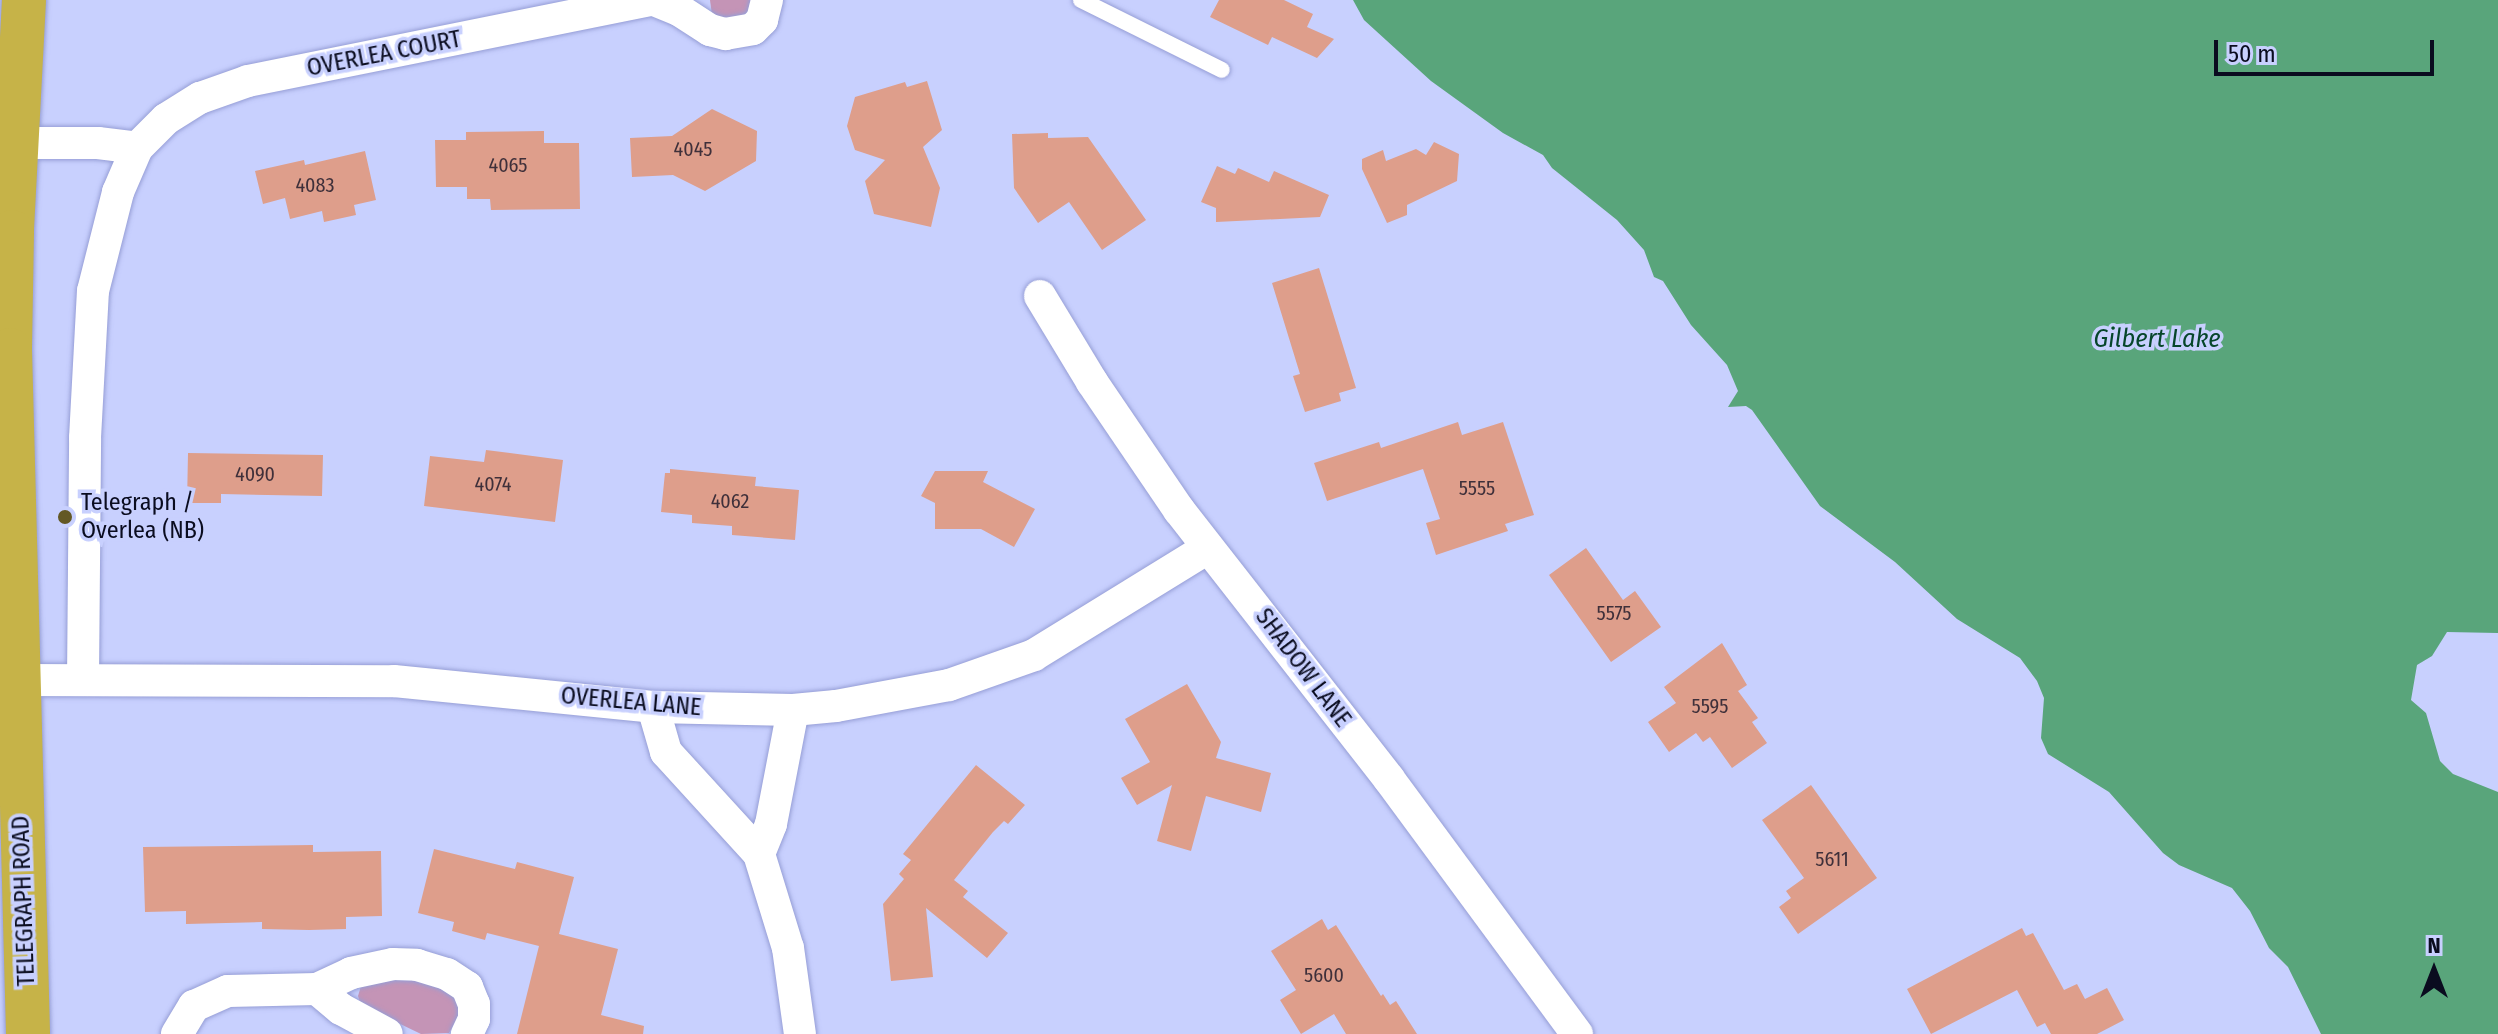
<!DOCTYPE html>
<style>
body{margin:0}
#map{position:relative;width:2498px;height:1034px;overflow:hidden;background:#c8d0fe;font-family:"Fira Sans Condensed",sans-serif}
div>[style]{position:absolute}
.green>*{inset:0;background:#c494b6}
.water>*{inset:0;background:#59a57b}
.building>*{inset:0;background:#de9e8b}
.roads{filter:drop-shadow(0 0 2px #969ed6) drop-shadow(0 0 2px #969ed6)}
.service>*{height:16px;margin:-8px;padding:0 8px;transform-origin:8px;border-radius:8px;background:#fff}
.minor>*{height:32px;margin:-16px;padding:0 16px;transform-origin:16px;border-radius:16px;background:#fff}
.trunk>*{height:44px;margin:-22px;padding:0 22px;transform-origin:22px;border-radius:22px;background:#c6b348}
.dots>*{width:22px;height:22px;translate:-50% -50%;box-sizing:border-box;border:4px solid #c8d0fe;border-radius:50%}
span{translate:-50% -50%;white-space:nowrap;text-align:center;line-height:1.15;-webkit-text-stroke:7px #c8d0fe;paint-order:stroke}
.number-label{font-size:20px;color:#3f303a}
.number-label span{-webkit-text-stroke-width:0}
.street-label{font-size:24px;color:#0a0c1f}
.poi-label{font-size:24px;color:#0a0c1f}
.left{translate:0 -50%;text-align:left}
.water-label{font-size:26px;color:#06462a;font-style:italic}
.north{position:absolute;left:2394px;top:930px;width:80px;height:80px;-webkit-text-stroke:6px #c8d0fe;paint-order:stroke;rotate:0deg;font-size:22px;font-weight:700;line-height:32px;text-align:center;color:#0a0c1f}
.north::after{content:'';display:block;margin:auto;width:28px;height:36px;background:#0a0c1f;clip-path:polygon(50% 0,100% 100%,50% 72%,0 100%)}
.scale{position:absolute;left:2214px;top:40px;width:220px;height:36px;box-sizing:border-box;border:4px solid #0a0c1f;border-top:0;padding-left:10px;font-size:24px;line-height:28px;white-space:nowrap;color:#0a0c1f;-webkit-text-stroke:6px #c8d0fe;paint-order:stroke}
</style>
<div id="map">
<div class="green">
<i style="clip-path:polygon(710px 0,755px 0,756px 6px,741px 22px,712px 15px)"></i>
<i style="clip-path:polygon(402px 976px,439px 985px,457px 999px,460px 1014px,449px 1033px,421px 1034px,361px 1005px,358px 996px,361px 986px)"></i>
</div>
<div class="water">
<i style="clip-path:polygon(1353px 0,2498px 0,2498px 633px,2447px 632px,2432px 656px,2417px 665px,2411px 700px,2426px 713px,2440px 761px,2453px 774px,2498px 792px,2498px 1034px,2321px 1034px,2288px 967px,2269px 948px,2250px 911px,2232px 888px,2179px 865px,2163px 853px,2109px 792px,2048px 754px,2041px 738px,2044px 698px,2037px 681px,2020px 658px,1957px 619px,1895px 562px,1820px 506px,1752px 410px,1746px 406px,1728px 407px,1738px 391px,1727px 365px,1691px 325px,1663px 281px,1654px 277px,1644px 250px,1617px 220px,1552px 168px,1543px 155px,1503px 133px,1431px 81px,1364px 20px)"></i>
</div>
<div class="building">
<i style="clip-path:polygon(1219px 0,1284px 0,1313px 14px,1307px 27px,1334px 39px,1317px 58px,1272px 37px,1268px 45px,1210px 17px)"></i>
<i style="clip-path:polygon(927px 81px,942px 130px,923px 147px,940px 188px,931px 227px,874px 214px,865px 181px,885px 160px,855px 150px,847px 126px,855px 97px,905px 82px,907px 87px)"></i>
<i style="clip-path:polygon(712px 109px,757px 131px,756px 161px,705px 191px,673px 175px,632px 177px,630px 138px,672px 136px)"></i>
<i style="clip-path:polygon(544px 131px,544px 143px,579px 143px,580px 209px,491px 210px,490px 199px,467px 199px,467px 187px,436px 187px,435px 140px,466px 140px,466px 132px)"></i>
<i style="clip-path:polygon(1048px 133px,1048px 138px,1088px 137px,1146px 220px,1102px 250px,1069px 202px,1038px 223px,1014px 188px,1012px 134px)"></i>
<i style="clip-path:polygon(1434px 142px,1459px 154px,1457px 181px,1407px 205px,1407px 215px,1387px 223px,1362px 169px,1362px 159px,1383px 150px,1386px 161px,1416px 149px,1426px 155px)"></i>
<i style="clip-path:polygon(365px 151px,376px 200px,354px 205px,356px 215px,324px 222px,322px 211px,290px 219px,285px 198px,263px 204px,255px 171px,304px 160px,305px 165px)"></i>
<i style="clip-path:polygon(1217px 166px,1235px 174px,1238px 168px,1269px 182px,1274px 171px,1329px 195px,1320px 217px,1216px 222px,1216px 208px,1201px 202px)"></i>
<i style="clip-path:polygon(1319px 268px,1356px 388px,1339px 393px,1341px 401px,1305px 412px,1293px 376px,1300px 374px,1272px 283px)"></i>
<i style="clip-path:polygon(1458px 422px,1462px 435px,1503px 422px,1534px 515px,1505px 524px,1508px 531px,1436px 555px,1426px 523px,1440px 519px,1423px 469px,1327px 501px,1314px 463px,1379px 442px,1381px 448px)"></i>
<i style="clip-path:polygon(486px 450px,563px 460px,555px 522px,424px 506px,430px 456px,484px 462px)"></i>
<i style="clip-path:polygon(188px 453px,323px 455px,322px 496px,221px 494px,221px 503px,187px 503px)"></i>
<i style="clip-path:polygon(670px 469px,756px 477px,755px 486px,799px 490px,795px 540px,732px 535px,732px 526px,692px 523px,692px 515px,661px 512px,665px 473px,670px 473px)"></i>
<i style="clip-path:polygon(935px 471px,988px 471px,983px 482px,1035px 509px,1014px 547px,981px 529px,935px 529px,935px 503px,921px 496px)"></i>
<i style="clip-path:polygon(1586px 548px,1623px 600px,1635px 591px,1661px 627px,1611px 662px,1549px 575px)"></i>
<i style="clip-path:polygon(1722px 643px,1747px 685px,1738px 691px,1758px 718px,1752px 722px,1767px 743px,1732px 768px,1710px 737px,1703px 742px,1696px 733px,1669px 752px,1648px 722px,1676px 703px,1664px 687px)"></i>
<i style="clip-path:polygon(1187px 684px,1221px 742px,1216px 758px,1271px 773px,1261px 812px,1206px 796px,1191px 851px,1157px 841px,1172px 785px,1137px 805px,1121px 778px,1150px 762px,1125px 719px)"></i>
<i style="clip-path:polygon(976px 765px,1025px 805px,1008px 824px,1004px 821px,993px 832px,954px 880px,968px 891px,963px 897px,1008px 933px,987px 958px,926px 908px,933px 977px,891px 981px,883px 904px,904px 879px,899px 874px,911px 860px,903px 854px)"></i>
<i style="clip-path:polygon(1811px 785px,1877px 878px,1798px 934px,1779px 907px,1791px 898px,1786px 891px,1804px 878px,1762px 820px)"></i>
<i style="clip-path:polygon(313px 845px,313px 852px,381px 851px,382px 916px,346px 917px,346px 929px,309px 930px,262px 929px,262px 922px,186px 924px,186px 911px,145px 912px,143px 847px)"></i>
<i style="clip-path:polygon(434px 849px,515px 869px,517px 862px,574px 877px,559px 934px,618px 949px,601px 1015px,644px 1026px,643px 1034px,517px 1034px,539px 946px,487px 933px,485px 940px,452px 931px,454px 922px,418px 913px)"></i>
<i style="clip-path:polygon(1322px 919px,1328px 930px,1336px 925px,1381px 996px,1383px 994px,1390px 1005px,1396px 1001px,1417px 1034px,1346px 1034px,1334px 1014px,1301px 1034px,1280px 1000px,1296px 990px,1271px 951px)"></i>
<i style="clip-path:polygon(2022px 928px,2026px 936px,2033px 933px,2064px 990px,2077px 984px,2085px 999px,2107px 988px,2124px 1020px,2097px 1034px,2051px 1034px,2045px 1023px,2037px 1027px,2017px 990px,1931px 1034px,1907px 989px)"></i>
</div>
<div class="roads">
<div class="service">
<i style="left:1081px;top:0;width:157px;rotate:26.4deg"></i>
</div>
<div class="minor">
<i style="left:654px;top:0;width:27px;rotate:22deg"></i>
<i style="left:679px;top:10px;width:37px;rotate:33deg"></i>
<i style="left:710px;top:30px;width:16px;rotate:15deg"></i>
<i style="left:725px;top:34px;width:28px;rotate:-10deg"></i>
<i style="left:753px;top:29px;width:13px;rotate:-45deg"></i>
<i style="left:762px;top:20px;width:21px;rotate:-76deg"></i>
<i style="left:16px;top:143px;width:82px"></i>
<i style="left:98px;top:143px;width:39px;rotate:7deg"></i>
<i style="left:1040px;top:296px;width:100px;rotate:58.8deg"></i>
<i style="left:1092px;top:382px;width:155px;rotate:55.8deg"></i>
<i style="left:1179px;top:510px;width:341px;rotate:52deg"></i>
<i style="left:1389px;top:779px;width:317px;rotate:53.6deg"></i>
<i style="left:18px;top:680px;width:376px;rotate:0.2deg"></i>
<i style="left:394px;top:681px;width:260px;rotate:5.7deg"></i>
<i style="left:653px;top:707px;width:140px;rotate:1.2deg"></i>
<i style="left:793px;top:710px;width:43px;rotate:-5.3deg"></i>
<i style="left:836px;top:706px;width:115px;rotate:-10.5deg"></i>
<i style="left:949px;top:685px;width:90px;rotate:-19.4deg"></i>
<i style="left:1034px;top:655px;width:204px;rotate:-31.6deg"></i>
<i style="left:83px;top:680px;width:242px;rotate:-89.5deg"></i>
<i style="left:85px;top:438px;width:147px;rotate:-86.9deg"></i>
<i style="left:93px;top:291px;width:102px;rotate:-75.8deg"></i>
<i style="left:118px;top:192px;width:48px;rotate:-66.6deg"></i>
<i style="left:137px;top:148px;width:41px;rotate:-45deg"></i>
<i style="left:166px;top:119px;width:40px;rotate:-32deg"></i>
<i style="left:200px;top:98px;width:51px;rotate:-19.5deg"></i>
<i style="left:248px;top:81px;width:408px;rotate:-11.4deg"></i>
<i style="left:653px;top:707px;width:47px;rotate:73.9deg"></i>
<i style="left:666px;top:752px;width:138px;rotate:47.6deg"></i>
<i style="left:759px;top:854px;width:98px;rotate:72.9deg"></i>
<i style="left:788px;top:948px;width:87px;rotate:82.1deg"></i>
<i style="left:759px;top:854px;width:32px;rotate:-68deg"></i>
<i style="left:771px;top:824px;width:116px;rotate:-79.1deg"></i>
<i style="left:317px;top:989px;width:31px;rotate:40deg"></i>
<i style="left:341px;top:1009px;width:52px;rotate:28.5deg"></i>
<i style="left:177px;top:1034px;width:33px;rotate:-59deg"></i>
<i style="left:194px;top:1006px;width:37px;rotate:-24deg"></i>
<i style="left:228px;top:991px;width:89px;rotate:-1.3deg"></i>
<i style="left:317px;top:989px;width:38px;rotate:-25deg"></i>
<i style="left:351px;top:973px;width:43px;rotate:-12.1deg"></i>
<i style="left:393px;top:964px;width:24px;rotate:2deg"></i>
<i style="left:417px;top:965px;width:31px;rotate:17deg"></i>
<i style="left:447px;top:974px;width:24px;rotate:33deg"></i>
<i style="left:467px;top:987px;width:18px;rotate:68deg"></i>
<i style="left:474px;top:1004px;width:15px;rotate:90deg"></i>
<i style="left:474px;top:1019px;width:17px;rotate:115deg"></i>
</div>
<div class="trunk">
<i style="left:24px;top:0;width:232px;rotate:93deg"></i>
<i style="left:12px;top:232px;width:118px;rotate:91deg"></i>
<i style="left:10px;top:350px;width:684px;rotate:88.49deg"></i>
</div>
</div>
<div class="dots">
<i style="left:65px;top:517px;background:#635825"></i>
</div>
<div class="number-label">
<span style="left:693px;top:149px">4045</span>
<span style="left:508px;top:165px">4065</span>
<span style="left:315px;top:185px">4083</span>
<span style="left:255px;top:474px">4090</span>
<span style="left:493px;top:484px">4074</span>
<span style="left:1477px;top:488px">5555</span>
<span style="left:730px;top:501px">4062</span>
<span style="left:1614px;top:613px">5575</span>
<span style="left:1710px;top:706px">5595</span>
<span style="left:1832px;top:859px">5611</span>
<span style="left:1324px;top:975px">5600</span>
</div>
<div class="street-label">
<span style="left:384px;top:54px;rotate:-11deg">OVERLEA COURT</span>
<span style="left:1303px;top:668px;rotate:53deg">SHADOW LANE</span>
<span style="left:631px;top:702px;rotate:5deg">OVERLEA LANE</span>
<span style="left:24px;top:901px;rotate:-92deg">TELEGRAPH ROAD</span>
</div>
<div class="poi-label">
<span class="left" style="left:81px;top:517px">Telegraph /<br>Overlea (NB)</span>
</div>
<div class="water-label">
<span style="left:2157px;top:339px">Gilbert Lake</span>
</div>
<div class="north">N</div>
<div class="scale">50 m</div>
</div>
